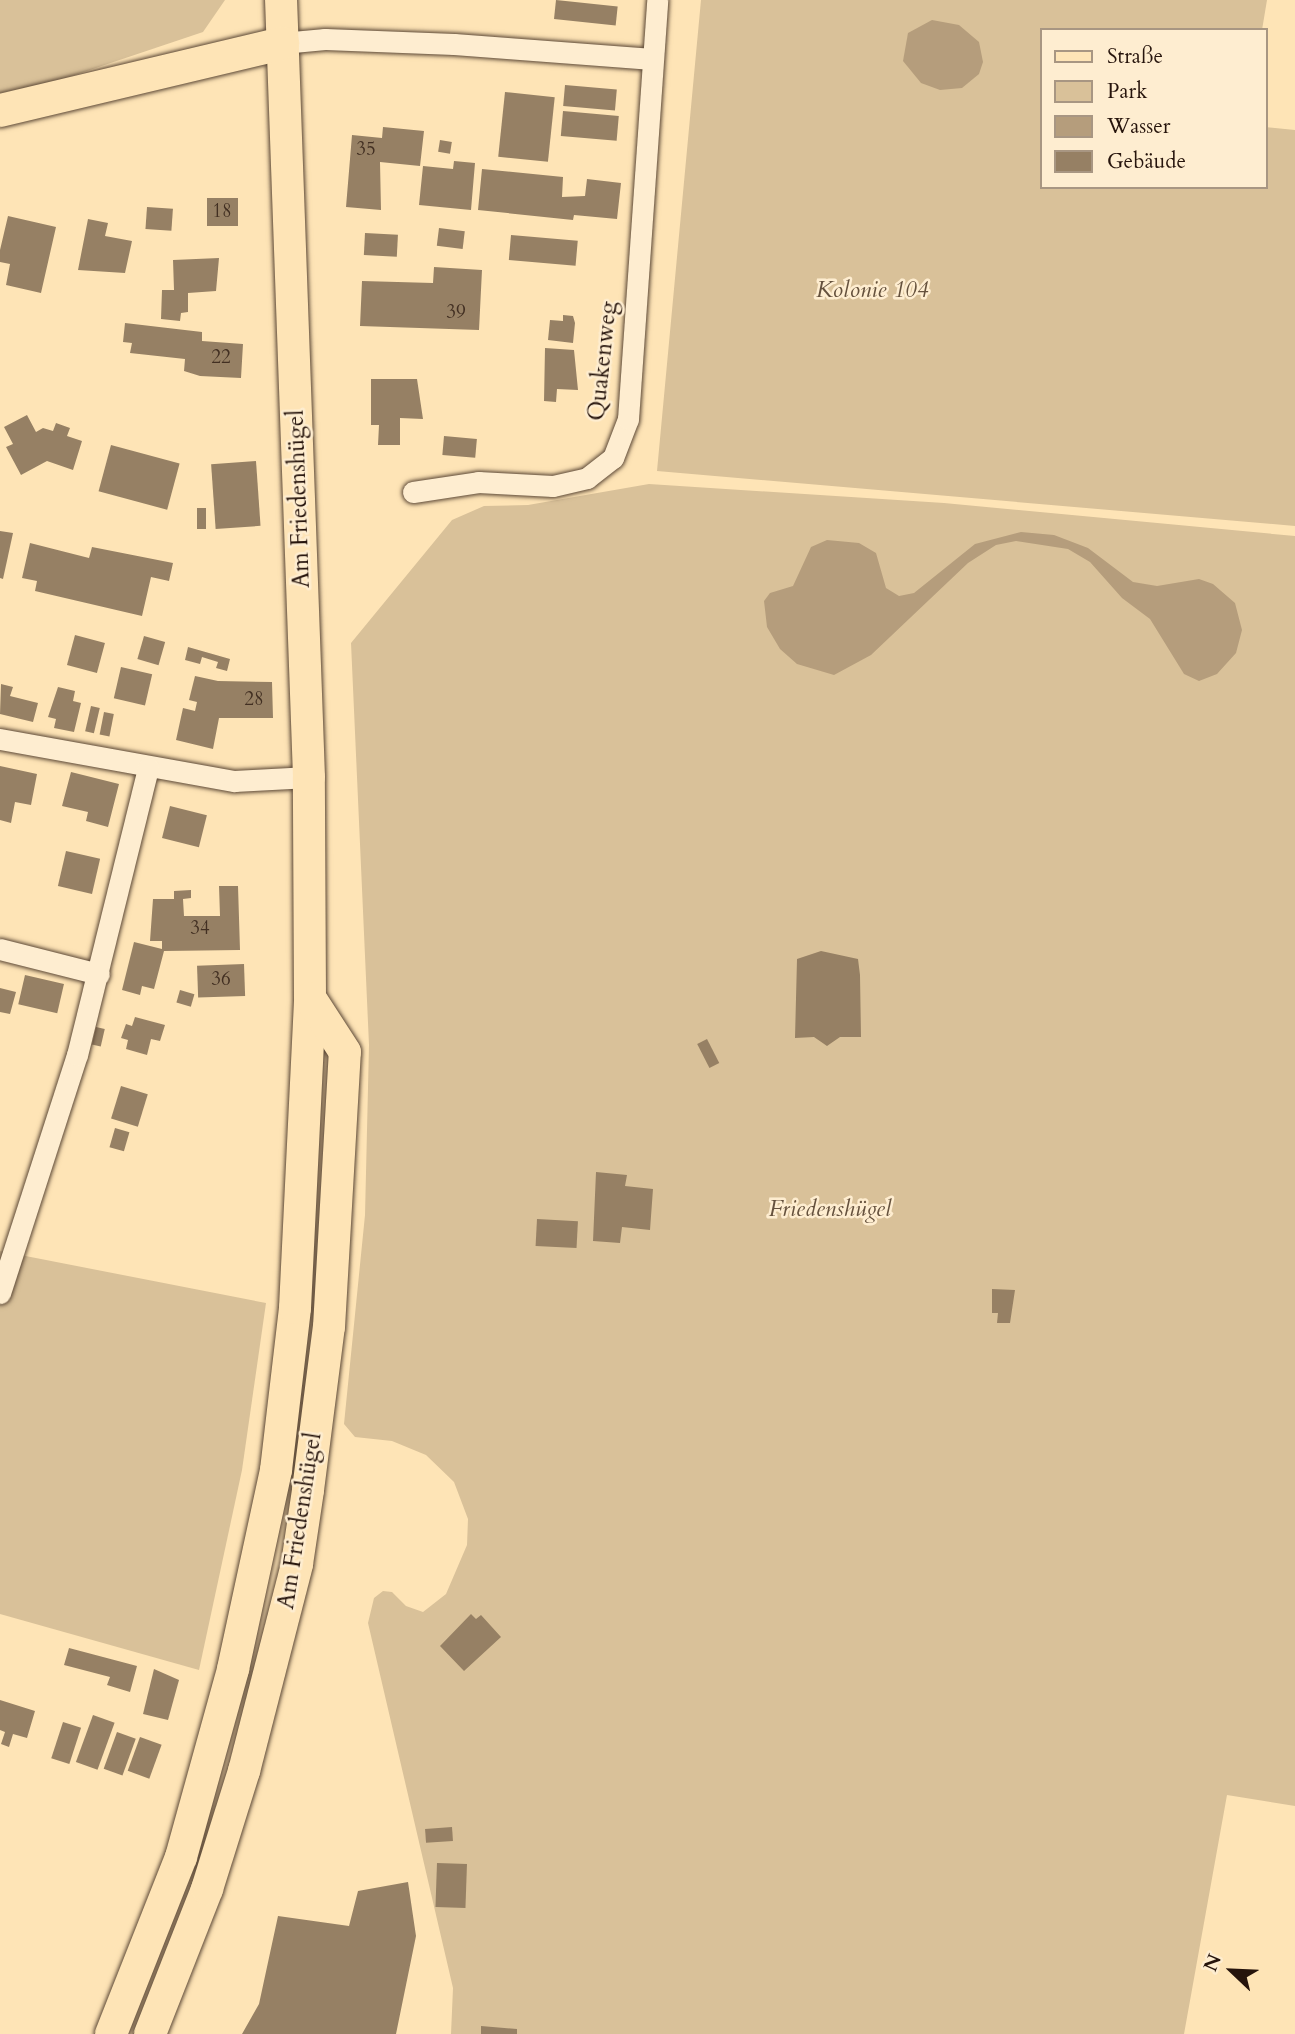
<!DOCTYPE html>
<meta charset="utf-8">
<style>
body{margin:0}
#map{position:relative;width:1295px;height:2034px;overflow:hidden;background:#fee4b6;font-family:Cardo,serif}
div>[style]{position:absolute}
.green>*{inset:0;background:#d9c199}
.water>*{inset:0;background:#b59d7c}
.building>*{inset:0;background:#968064;transform-origin:0 0}
.roads{filter:drop-shadow(0 0 2px #5c4836) drop-shadow(0 0 2px #5c4836)}
.minor>*{height:21px;margin:-10.5px;padding:0 10.5px;transform-origin:10.5px;border-radius:10.5px;background:#feedd0}
.primary>*{height:32px;margin:-16px;padding:0 16px;transform-origin:16px;border-radius:16px;background:#fee4b6}
.trunk>*{height:33px;margin:-16.5px;padding:0 16.5px;transform-origin:16.5px;border-radius:16.5px;background:#fee4b6}
span{translate:-50% -50%;white-space:nowrap;text-align:center;line-height:1.15;-webkit-text-stroke:5px #feedd0;paint-order:stroke}
.number-label{font-size:19px;color:#422f22}
.number-label span{-webkit-text-stroke-width:0}
.park-label{font-size:23px;color:#65513d;font-style:italic}
.street-label{font-size:23px;color:#26140c}
.legend{position:absolute;left:1040px;top:28px;width:228px;height:161px;box-sizing:border-box;background:#feedd0;border:2px solid #a89682;margin:0;padding:9px 12px;list-style:none;font-size:21px;color:#26140c}
.legend li{display:flex;align-items:center;gap:14px;height:35px}
.legend b{width:35px;border:2px solid #a89682}
.north{position:absolute;left:1197px;top:1936px;width:70px;height:70px;-webkit-text-stroke:5px #feedd0;paint-order:stroke;rotate:293deg;font-size:19px;font-weight:700;line-height:28px;text-align:center;color:#26140c}
.north::after{content:'';display:block;margin:auto;width:24px;height:32px;background:#26140c;clip-path:polygon(50% 0,100% 100%,50% 72%,0 100%)}
</style>
<div id="map">
<div class="green">
<i style="clip-path:polygon(0 0,225px 0,203px 32px,57px 81px,0 93px)"></i>
<i style="clip-path:polygon(701px 0,1267px 0,1262px 30px,1041px 30px,1041px 187px,1265px 187px,1265px 127px,1295px 130px,1295px 526px,657px 471px)"></i>
<i style="clip-path:polygon(649px 484px,944px 503px,1295px 536px,1295px 1806px,1227px 1795px,1184px 2034px,451px 2034px,453px 1988px,368px 1623px,374px 1598px,383px 1591px,392px 1592px,406px 1606px,423px 1612px,446px 1594px,467px 1545px,468px 1519px,454px 1482px,426px 1455px,392px 1441px,355px 1437px,344px 1424px,365px 1215px,369px 1045px,351px 643px,452px 520px,484px 506px,528px 505px)"></i>
<i style="clip-path:polygon(0 1251px,266px 1303px,242px 1470px,199px 1670px,0 1614px)"></i>
</div>
<div class="water">
<i style="clip-path:polygon(932px 20px,959px 25px,979px 42px,983px 62px,979px 74px,962px 88px,940px 90px,921px 83px,903px 61px,908px 33px)"></i>
<i style="clip-path:polygon(1021px 532px,1054px 535px,1088px 548px,1133px 582px,1157px 586px,1199px 579px,1213px 584px,1235px 603px,1242px 630px,1236px 653px,1217px 674px,1199px 681px,1184px 674px,1150px 619px,1122px 598px,1090px 562px,1068px 549px,1016px 541px,996px 545px,968px 563px,871px 655px,834px 675px,797px 664px,780px 649px,767px 627px,764px 601px,770px 593px,793px 586px,811px 547px,827px 540px,859px 543px,876px 553px,886px 588px,899px 596px,914px 593px,975px 544px)"></i>
</div>
<div class="building">
<i style="left:556px;top:0;width:62px;height:19px;rotate:6deg"></i>
<i style="left:565px;top:85px;width:52px;height:21px;rotate:5deg"></i>
<i style="left:505px;top:92px;width:50px;height:65px;rotate:6deg"></i>
<i style="left:563px;top:111px;width:56px;height:25px;rotate:5deg"></i>
<i style="clip-path:polygon(383px 127px,424px 131px,420px 166px,380px 162px,381px 210px,346px 207px,352px 135px,382px 138px)"></i>
<i style="left:440px;top:140px;width:12px;height:12px;rotate:9deg"></i>
<i style="clip-path:polygon(454px 161px,475px 163px,471px 210px,419px 205px,423px 166px,453px 169px)"></i>
<i style="clip-path:polygon(482px 169px,563px 177px,562px 197px,585px 196px,587px 179px,621px 183px,617px 219px,574px 215px,573px 220px,478px 210px)"></i>
<i style="left:207px;top:198px;width:31px;height:28px"></i>
<i style="left:147px;top:207px;width:26px;height:22px;rotate:4deg"></i>
<i style="clip-path:polygon(8px 216px,56px 227px,41px 293px,6px 285px,10px 264px,0 262px,0 250px)"></i>
<i style="clip-path:polygon(88px 219px,108px 223px,105px 236px,132px 241px,125px 273px,78px 270px)"></i>
<i style="left:439px;top:228px;width:26px;height:18px;rotate:7deg"></i>
<i style="left:365px;top:233px;width:33px;height:22px;rotate:3deg"></i>
<i style="left:511px;top:235px;width:67px;height:25px;rotate:5deg"></i>
<i style="clip-path:polygon(219px 258px,216px 291px,188px 293px,188px 312px,181px 313px,180px 321px,161px 319px,162px 290px,174px 290px,173px 260px)"></i>
<i style="clip-path:polygon(434px 267px,482px 270px,479px 330px,360px 326px,362px 281px,433px 283px)"></i>
<i style="clip-path:polygon(563px 315px,573px 316px,575px 323px,573px 343px,548px 340px,550px 320px,563px 321px)"></i>
<i style="clip-path:polygon(125px 323px,202px 332px,202px 341px,243px 344px,241px 378px,200px 376px,184px 371px,185px 359px,130px 353px,132px 343px,123px 342px)"></i>
<i style="clip-path:polygon(545px 348px,574px 350px,578px 390px,557px 389px,556px 402px,544px 401px)"></i>
<i style="clip-path:polygon(371px 379px,417px 379px,423px 419px,400px 418px,400px 445px,378px 445px,379px 425px,371px 425px)"></i>
<i style="clip-path:polygon(27px 415px,36px 432px,43px 428px,53px 431px,56px 423px,70px 428px,67px 436px,82px 441px,73px 470px,47px 461px,21px 475px,6px 447px,13px 444px,4px 427px)"></i>
<i style="left:444px;top:436px;width:33px;height:19px;rotate:5deg"></i>
<i style="left:111px;top:445px;width:71px;height:48px;rotate:15deg"></i>
<i style="left:256px;top:461px;width:65px;height:45px;rotate:86deg"></i>
<i style="left:197px;top:508px;width:9px;height:21px"></i>
<i style="clip-path:polygon(0 531px,13px 533px,3px 579px,0 578px)"></i>
<i style="clip-path:polygon(30px 543px,89px 558px,92px 547px,173px 563px,169px 581px,151px 577px,142px 616px,35px 591px,37px 581px,22px 578px)"></i>
<i style="left:75px;top:635px;width:31px;height:31px;rotate:15deg"></i>
<i style="left:144px;top:636px;width:22px;height:24px;rotate:16deg"></i>
<i style="clip-path:polygon(188px 647px,230px 659px,227px 671px,216px 668px,218px 662px,202px 657px,200px 664px,185px 660px)"></i>
<i style="left:121px;top:667px;width:32px;height:32px;rotate:13deg"></i>
<i style="clip-path:polygon(195px 676px,218px 681px,272px 682px,273px 718px,219px 718px,213px 749px,176px 740px,183px 708px,195px 711px,197px 702px,189px 700px)"></i>
<i style="clip-path:polygon(1px 684px,13px 687px,10px 696px,38px 703px,33px 722px,0 714px)"></i>
<i style="clip-path:polygon(58px 687px,75px 691px,73px 701px,81px 703px,74px 732px,54px 728px,56px 719px,48px 717px)"></i>
<i style="left:91px;top:706px;width:9px;height:26px;rotate:13deg"></i>
<i style="left:104px;top:712px;width:10px;height:23px;rotate:11deg"></i>
<i style="clip-path:polygon(0 766px,37px 774px,31px 805px,15px 802px,11px 823px,0 820px)"></i>
<i style="clip-path:polygon(71px 772px,119px 784px,108px 827px,86px 821px,88px 812px,62px 806px)"></i>
<i style="left:170px;top:806px;width:38px;height:33px;rotate:14deg"></i>
<i style="left:66px;top:851px;width:35px;height:36px;rotate:13deg"></i>
<i style="clip-path:polygon(219px 886px,238px 886px,240px 950px,164px 951px,154px 989px,142px 986px,140px 995px,122px 990px,134px 942px,162px 949px,162px 941px,150px 941px,153px 899px,174px 899px,174px 891px,191px 890px,191px 898px,183px 899px,184px 916px,220px 916px)"></i>
<i style="clip-path:polygon(821px 951px,858px 959px,860px 975px,861px 1037px,840px 1037px,827px 1046px,814px 1037px,795px 1038px,797px 959px)"></i>
<i style="left:244px;top:964px;width:32px;height:47px;rotate:88deg"></i>
<i style="left:25px;top:975px;width:40px;height:30px;rotate:13deg"></i>
<i style="clip-path:polygon(0 988px,16px 992px,10px 1014px,0 1012px)"></i>
<i style="left:180px;top:990px;width:15px;height:13px;rotate:16deg"></i>
<i style="clip-path:polygon(135px 1017px,165px 1025px,160px 1041px,151px 1039px,147px 1055px,126px 1049px,128px 1040px,121px 1038px,126px 1024px,132px 1026px)"></i>
<i style="left:96px;top:1027px;width:9px;height:18px;rotate:13deg"></i>
<i style="left:707px;top:1039px;width:27px;height:11px;rotate:63deg"></i>
<i style="left:121px;top:1086px;width:28px;height:34px;rotate:17deg"></i>
<i style="left:115px;top:1128px;width:15px;height:20px;rotate:16deg"></i>
<i style="clip-path:polygon(596px 1172px,627px 1175px,625px 1186px,653px 1189px,650px 1230px,622px 1227px,620px 1243px,593px 1241px)"></i>
<i style="left:537px;top:1219px;width:41px;height:27px;rotate:3deg"></i>
<i style="clip-path:polygon(992px 1289px,1015px 1290px,1010px 1323px,997px 1323px,998px 1313px,992px 1313px)"></i>
<i style="clip-path:polygon(471px 1614px,476px 1619px,481px 1615px,501px 1637px,464px 1671px,440px 1646px)"></i>
<i style="clip-path:polygon(69px 1648px,137px 1666px,130px 1692px,107px 1685px,110px 1677px,64px 1665px)"></i>
<i style="clip-path:polygon(154px 1669px,179px 1680px,168px 1720px,143px 1714px)"></i>
<i style="clip-path:polygon(0 1700px,35px 1711px,27px 1738px,13px 1734px,9px 1747px,1px 1744px,5px 1732px,0 1730px)"></i>
<i style="left:93px;top:1715px;width:23px;height:50px;rotate:20deg"></i>
<i style="left:63px;top:1722px;width:19px;height:38px;rotate:18deg"></i>
<i style="left:117px;top:1732px;width:20px;height:39px;rotate:20deg"></i>
<i style="left:140px;top:1737px;width:23px;height:36px;rotate:20deg"></i>
<i style="left:452px;top:1827px;width:14px;height:27px;rotate:86deg"></i>
<i style="left:437px;top:1863px;width:30px;height:44px;rotate:2deg"></i>
<i style="clip-path:polygon(408px 1882px,416px 1936px,396px 2034px,242px 2034px,259px 2004px,278px 1916px,349px 1926px,358px 1891px)"></i>
<i style="clip-path:polygon(481px 2026px,517px 2029px,517px 2034px,481px 2034px)"></i>
</div>
<div class="roads">
<div class="minor">
<i style="left:282px;top:43px;width:43px;rotate:-5.3deg"></i>
<i style="left:325px;top:39px;width:129px;rotate:2.2deg"></i>
<i style="left:454px;top:44px;width:199px;rotate:4.3deg"></i>
<i style="left:413px;top:492px;width:66px;rotate:-8.7deg"></i>
<i style="left:478px;top:482px;width:75px;rotate:3.1deg"></i>
<i style="left:553px;top:486px;width:35px;rotate:-13deg"></i>
<i style="left:587px;top:478px;width:33px;rotate:-38deg"></i>
<i style="left:613px;top:458px;width:42px;rotate:-69deg"></i>
<i style="left:628px;top:419px;width:420px;rotate:-86deg"></i>
<i style="left:0;top:739px;width:238px;rotate:10.2deg"></i>
<i style="left:234px;top:781px;width:75px;rotate:-3.1deg"></i>
<i style="left:0;top:949px;width:102px;rotate:14.2deg"></i>
<i style="left:0;top:1293px;width:250px;rotate:-72.1deg"></i>
<i style="left:77px;top:1055px;width:296px;rotate:-76.1deg"></i>
</div>
<div class="primary">
<i style="left:111px;top:2034px;width:190px;rotate:-68.4deg"></i>
<i style="left:181px;top:1857px;width:195px;rotate:-74.5deg"></i>
<i style="left:233px;top:1669px;width:204px;rotate:-77.8deg"></i>
<i style="left:276px;top:1470px;width:163px;rotate:-83.3deg"></i>
<i style="left:295px;top:1308px;width:310px;rotate:-87.2deg"></i>
<i style="left:310px;top:998px;width:221px;rotate:-90.3deg"></i>
<i style="left:309px;top:777px;width:778px;rotate:-92.06deg"></i>
<i style="left:150px;top:2034px;width:156px;rotate:-68.5deg"></i>
<i style="left:207px;top:1889px;width:124px;rotate:-72.6deg"></i>
<i style="left:244px;top:1771px;width:214px;rotate:-75.6deg"></i>
<i style="left:297px;top:1564px;width:75px;rotate:-81.5deg"></i>
<i style="left:308px;top:1490px;width:164px;rotate:-82.7deg"></i>
<i style="left:329px;top:1327px;width:275px;rotate:-86.7deg"></i>
<i style="left:345px;top:1052px;width:64px;rotate:-122.9deg"></i>
</div>
<div class="trunk">
<i style="left:0;top:110px;width:290px;rotate:-13.4deg"></i>
</div>
</div>
<div class="number-label">
<span style="left:366px;top:150px">35</span>
<span style="left:222px;top:212px">18</span>
<span style="left:456px;top:313px">39</span>
<span style="left:221px;top:358px">22</span>
<span style="left:254px;top:700px">28</span>
<span style="left:200px;top:929px">34</span>
<span style="left:221px;top:980px">36</span>
</div>
<div class="park-label">
<span style="left:872px;top:290px">Kolonie 104</span>
<span style="left:830px;top:1209px">Friedenshügel</span>
</div>
<div class="street-label">
<span style="left:603px;top:361px;rotate:-84deg">Quakenweg</span>
<span style="left:299px;top:499px;rotate:-92deg">Am Friedenshügel</span>
<span style="left:300px;top:1521px;rotate:-81deg">Am Friedenshügel</span>
</div>
<ul class="legend">
<li><b style="height:9px;background:#fee4b6"></b>Straße</li>
<li><b style="height:19px;background:#d9c199"></b>Park</li>
<li><b style="height:19px;background:#b59d7c"></b>Wasser</li>
<li><b style="height:19px;background:#968064"></b>Gebäude</li>
</ul>
<div class="north">N</div>
</div>
